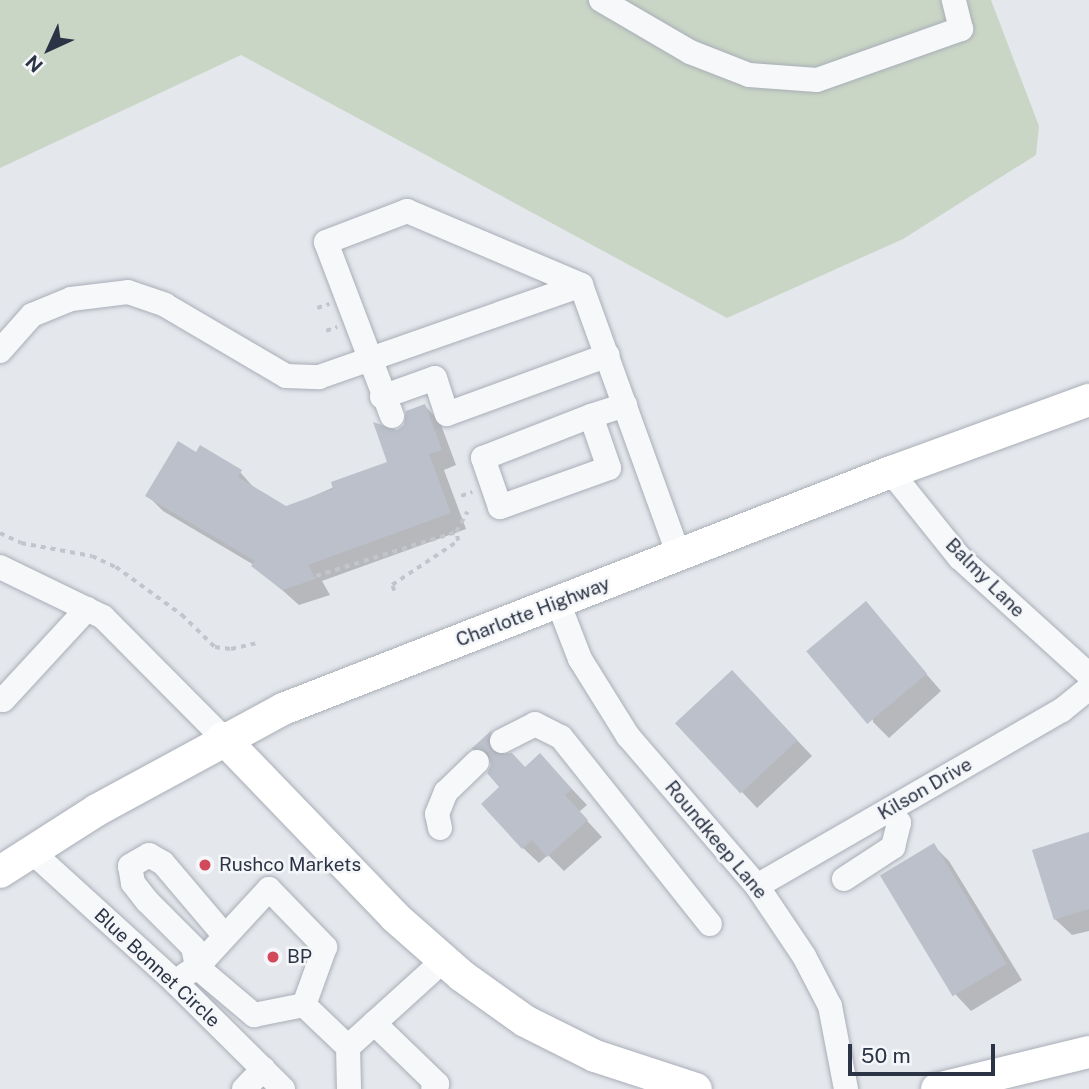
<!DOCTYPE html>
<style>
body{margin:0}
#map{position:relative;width:1089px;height:1089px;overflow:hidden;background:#e4e7ec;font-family:"Public Sans",sans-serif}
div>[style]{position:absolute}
.green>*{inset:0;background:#c9d6c5}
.shadow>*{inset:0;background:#0003}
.building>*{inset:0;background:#bbc0ca;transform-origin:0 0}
.path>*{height:3.5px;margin-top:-1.75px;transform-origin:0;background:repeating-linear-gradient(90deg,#c2c5cb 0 5px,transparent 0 10px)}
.roads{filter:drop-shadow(0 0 2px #a9aeb7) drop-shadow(0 0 2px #a9aeb7)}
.minor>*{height:24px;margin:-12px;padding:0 12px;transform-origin:12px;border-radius:12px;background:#f7f8fa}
.major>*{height:32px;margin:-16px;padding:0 16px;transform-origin:16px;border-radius:16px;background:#fff}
.dots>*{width:19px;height:19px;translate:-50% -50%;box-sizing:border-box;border:4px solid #f4f6f9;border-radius:50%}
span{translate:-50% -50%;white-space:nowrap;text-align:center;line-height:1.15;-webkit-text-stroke:5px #f4f6f9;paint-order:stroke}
.street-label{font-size:19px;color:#2b3445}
.poi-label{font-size:19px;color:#2b3445}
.left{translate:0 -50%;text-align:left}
.north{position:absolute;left:14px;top:14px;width:70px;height:70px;-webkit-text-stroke:5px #f4f6f9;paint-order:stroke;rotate:225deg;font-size:19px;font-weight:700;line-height:28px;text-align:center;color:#2b3445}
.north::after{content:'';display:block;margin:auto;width:24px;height:32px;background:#2b3445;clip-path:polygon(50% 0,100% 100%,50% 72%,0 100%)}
.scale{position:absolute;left:848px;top:1044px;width:147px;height:32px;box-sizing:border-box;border:4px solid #2b3445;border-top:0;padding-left:9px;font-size:21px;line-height:24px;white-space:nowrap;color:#2b3445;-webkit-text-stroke:5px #f4f6f9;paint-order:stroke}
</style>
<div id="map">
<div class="green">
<i style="clip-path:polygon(0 0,991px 0,1039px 126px,1036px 155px,903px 239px,727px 318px,241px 55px,0 168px)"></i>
</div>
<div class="shadow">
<i style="clip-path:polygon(425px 406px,440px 422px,456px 465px,444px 470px,466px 529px,322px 581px,330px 595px,299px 605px,254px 565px,163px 511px,147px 495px,197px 454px,240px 472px,255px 489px,286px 508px,389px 463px,397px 432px)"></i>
<i style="clip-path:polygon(866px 604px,941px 691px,889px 738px,873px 722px)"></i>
<i style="clip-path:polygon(748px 688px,812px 756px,757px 808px,742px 792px)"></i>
<i style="clip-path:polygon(492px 733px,507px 747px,503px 755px,526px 768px,540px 755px,587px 805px,579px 812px,602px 837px,564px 871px,548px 855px,539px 863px,523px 848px,494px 765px,474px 749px)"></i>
<i style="clip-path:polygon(1089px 834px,1089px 931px,1072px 935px,1056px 920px,1034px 851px)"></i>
<i style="clip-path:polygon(933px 845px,949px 861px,1022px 980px,971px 1011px,956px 995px)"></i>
</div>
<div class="building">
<i style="clip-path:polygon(425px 404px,442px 450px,429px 454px,451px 513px,308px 565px,316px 579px,282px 590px,251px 566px,255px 561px,145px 496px,178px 441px,196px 452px,200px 445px,242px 470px,238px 477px,286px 506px,333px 489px,331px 482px,387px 462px,373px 422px,397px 430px,404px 425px,406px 411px)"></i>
<i style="left:866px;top:601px;width:95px;height:78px;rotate:50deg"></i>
<i style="left:732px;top:670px;width:96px;height:78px;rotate:47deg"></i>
<i style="clip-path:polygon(492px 730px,487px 741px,495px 754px,512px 753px,525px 767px,540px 753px,572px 789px,565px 795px,588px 820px,547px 857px,532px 840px,522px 849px,481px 804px,499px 787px,487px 773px,491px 765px,488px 752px,471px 749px)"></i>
<i style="clip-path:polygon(1089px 832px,1089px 909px,1054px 920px,1032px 850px)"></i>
<i style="left:934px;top:843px;width:141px;height:63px;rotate:59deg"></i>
</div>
<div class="path">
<i style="left:317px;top:308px;width:13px;rotate:-18deg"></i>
<i style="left:326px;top:331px;width:12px;rotate:-20deg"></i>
<i style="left:461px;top:496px;width:12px;rotate:-20deg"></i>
<i style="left:0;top:533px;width:23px;rotate:25deg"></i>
<i style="left:21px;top:543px;width:72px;rotate:10.4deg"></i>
<i style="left:92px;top:556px;width:26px;rotate:25deg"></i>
<i style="left:116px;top:567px;width:82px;rotate:36deg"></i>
<i style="left:182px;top:615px;width:46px;rotate:44.1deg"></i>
<i style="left:215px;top:647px;width:16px;rotate:7deg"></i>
<i style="left:231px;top:649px;width:27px;rotate:-13deg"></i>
<i style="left:316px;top:576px;width:147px;rotate:-17.4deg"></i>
<i style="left:456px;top:532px;width:23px;rotate:-61deg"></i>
<i style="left:394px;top:591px;width:6px;rotate:-108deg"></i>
<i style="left:392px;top:585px;width:79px;rotate:-33.7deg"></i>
<i style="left:458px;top:541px;width:9px;rotate:-103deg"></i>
</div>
<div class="roads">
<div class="minor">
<i style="left:601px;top:0;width:103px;rotate:30.3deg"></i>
<i style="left:690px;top:52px;width:63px;rotate:21.3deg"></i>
<i style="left:749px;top:75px;width:68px;rotate:4.2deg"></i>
<i style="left:817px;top:80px;width:153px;rotate:-19.5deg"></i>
<i style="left:961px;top:29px;width:30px;rotate:-104deg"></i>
<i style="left:0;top:351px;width:48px;rotate:-48.4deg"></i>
<i style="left:32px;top:315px;width:42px;rotate:-22.3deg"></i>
<i style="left:71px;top:299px;width:57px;rotate:-7deg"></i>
<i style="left:128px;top:292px;width:39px;rotate:19deg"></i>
<i style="left:165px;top:305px;width:140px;rotate:30.4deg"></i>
<i style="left:286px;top:376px;width:33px;rotate:2deg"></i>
<i style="left:319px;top:377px;width:278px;rotate:-19.3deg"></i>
<i style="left:382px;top:397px;width:56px;rotate:-19.7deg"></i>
<i style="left:435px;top:378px;width:38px;rotate:72deg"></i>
<i style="left:447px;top:414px;width:171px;rotate:-20.1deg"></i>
<i style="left:392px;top:416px;width:186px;rotate:-110.8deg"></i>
<i style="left:326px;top:242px;width:87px;rotate:-20.9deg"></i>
<i style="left:407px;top:211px;width:189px;rotate:23deg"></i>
<i style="left:581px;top:285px;width:287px;rotate:70.1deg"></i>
<i style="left:591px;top:416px;width:55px;rotate:70.9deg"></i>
<i style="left:609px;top:468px;width:116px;rotate:160.3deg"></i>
<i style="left:500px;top:507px;width:52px;rotate:-109.1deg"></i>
<i style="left:483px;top:458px;width:116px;rotate:-21.3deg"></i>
<i style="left:591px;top:416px;width:36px;rotate:-18deg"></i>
<i style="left:891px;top:472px;width:110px;rotate:51.3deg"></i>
<i style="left:960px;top:558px;width:174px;rotate:42.2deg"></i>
<i style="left:0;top:567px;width:114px;rotate:25.9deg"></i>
<i style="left:103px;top:617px;width:170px;rotate:45.2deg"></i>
<i style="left:558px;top:602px;width:61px;rotate:68.9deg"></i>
<i style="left:580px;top:659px;width:91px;rotate:58.1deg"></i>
<i style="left:628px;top:736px;width:198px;rotate:49.3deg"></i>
<i style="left:757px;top:886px;width:84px;rotate:56.1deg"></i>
<i style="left:804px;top:956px;width:56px;rotate:62.5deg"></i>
<i style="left:830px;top:1006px;width:85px;rotate:79.1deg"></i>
<i style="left:0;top:697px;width:4px;rotate:45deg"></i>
<i style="left:3px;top:700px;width:124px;rotate:-47.3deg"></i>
<i style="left:502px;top:741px;width:37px;rotate:-27deg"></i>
<i style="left:535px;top:724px;width:29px;rotate:27deg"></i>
<i style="left:561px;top:737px;width:239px;rotate:51.5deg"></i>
<i style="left:440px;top:828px;width:14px;rotate:-102deg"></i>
<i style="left:437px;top:814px;width:24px;rotate:-68deg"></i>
<i style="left:446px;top:792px;width:43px;rotate:-44.1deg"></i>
<i style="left:30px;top:850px;width:196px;rotate:42.3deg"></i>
<i style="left:175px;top:982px;width:152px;rotate:44.7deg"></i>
<i style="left:844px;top:879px;width:59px;rotate:-33.1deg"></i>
<i style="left:893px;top:847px;width:25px;rotate:-76deg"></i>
<i style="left:899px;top:823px;width:16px;rotate:-125deg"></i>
<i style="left:757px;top:886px;width:352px;rotate:-30deg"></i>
<i style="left:1062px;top:710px;width:35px;rotate:-39deg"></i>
<i style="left:197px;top:967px;width:20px;rotate:-101deg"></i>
<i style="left:193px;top:947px;width:65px;rotate:-135deg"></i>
<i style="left:147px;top:901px;width:23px;rotate:-128deg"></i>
<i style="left:133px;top:883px;width:17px;rotate:-100deg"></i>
<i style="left:130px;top:866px;width:22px;rotate:-30deg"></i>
<i style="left:149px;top:855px;width:16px;rotate:30deg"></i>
<i style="left:163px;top:863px;width:96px;rotate:49.7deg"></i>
<i style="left:197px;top:967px;width:106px;rotate:-47.3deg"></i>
<i style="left:269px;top:889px;width:81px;rotate:46deg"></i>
<i style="left:325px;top:947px;width:62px;rotate:109.9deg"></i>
<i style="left:185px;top:975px;width:14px;rotate:-34deg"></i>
<i style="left:197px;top:967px;width:75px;rotate:40.1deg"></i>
<i style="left:254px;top:1015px;width:51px;rotate:-11.3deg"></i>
<i style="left:304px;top:1005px;width:61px;rotate:43.7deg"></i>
<i style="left:348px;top:1047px;width:42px;rotate:88.6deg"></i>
<i style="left:374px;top:1023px;width:88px;rotate:44.1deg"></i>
<i style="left:437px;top:1084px;width:6px;rotate:129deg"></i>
<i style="left:348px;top:1047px;width:130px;rotate:-42.2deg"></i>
<i style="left:244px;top:1089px;width:28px;rotate:-46deg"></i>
</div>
<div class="major">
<i style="left:223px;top:738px;width:248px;rotate:46.1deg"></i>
<i style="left:395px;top:917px;width:89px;rotate:41.4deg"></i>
<i style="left:462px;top:976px;width:77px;rotate:35.5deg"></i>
<i style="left:525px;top:1021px;width:78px;rotate:26.6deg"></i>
<i style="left:595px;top:1056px;width:106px;rotate:18.1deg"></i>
<i style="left:0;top:872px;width:115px;rotate:-32.6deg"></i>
<i style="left:97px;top:810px;width:212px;rotate:-28.5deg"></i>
<i style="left:283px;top:709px;width:653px;rotate:-21.3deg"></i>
<i style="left:891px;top:472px;width:211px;rotate:-20deg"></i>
<i style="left:937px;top:1089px;width:156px;rotate:-13.7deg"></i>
</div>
</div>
<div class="dots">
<i style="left:205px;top:865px;background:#d1495b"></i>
<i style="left:273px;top:957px;background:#d1495b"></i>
</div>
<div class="street-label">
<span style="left:985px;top:578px;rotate:45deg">Balmy Lane</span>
<span style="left:533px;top:612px;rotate:-21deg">Charlotte Highway</span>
<span style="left:925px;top:789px;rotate:-30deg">Kilson Drive</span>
<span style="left:716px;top:840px;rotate:50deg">Roundkeep Lane</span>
<span style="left:157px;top:968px;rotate:43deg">Blue Bonnet Circle</span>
</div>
<div class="poi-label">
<span class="left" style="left:219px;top:865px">Rushco Markets</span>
<span class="left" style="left:287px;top:957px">BP</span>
</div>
<div class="north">N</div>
<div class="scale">50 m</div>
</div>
